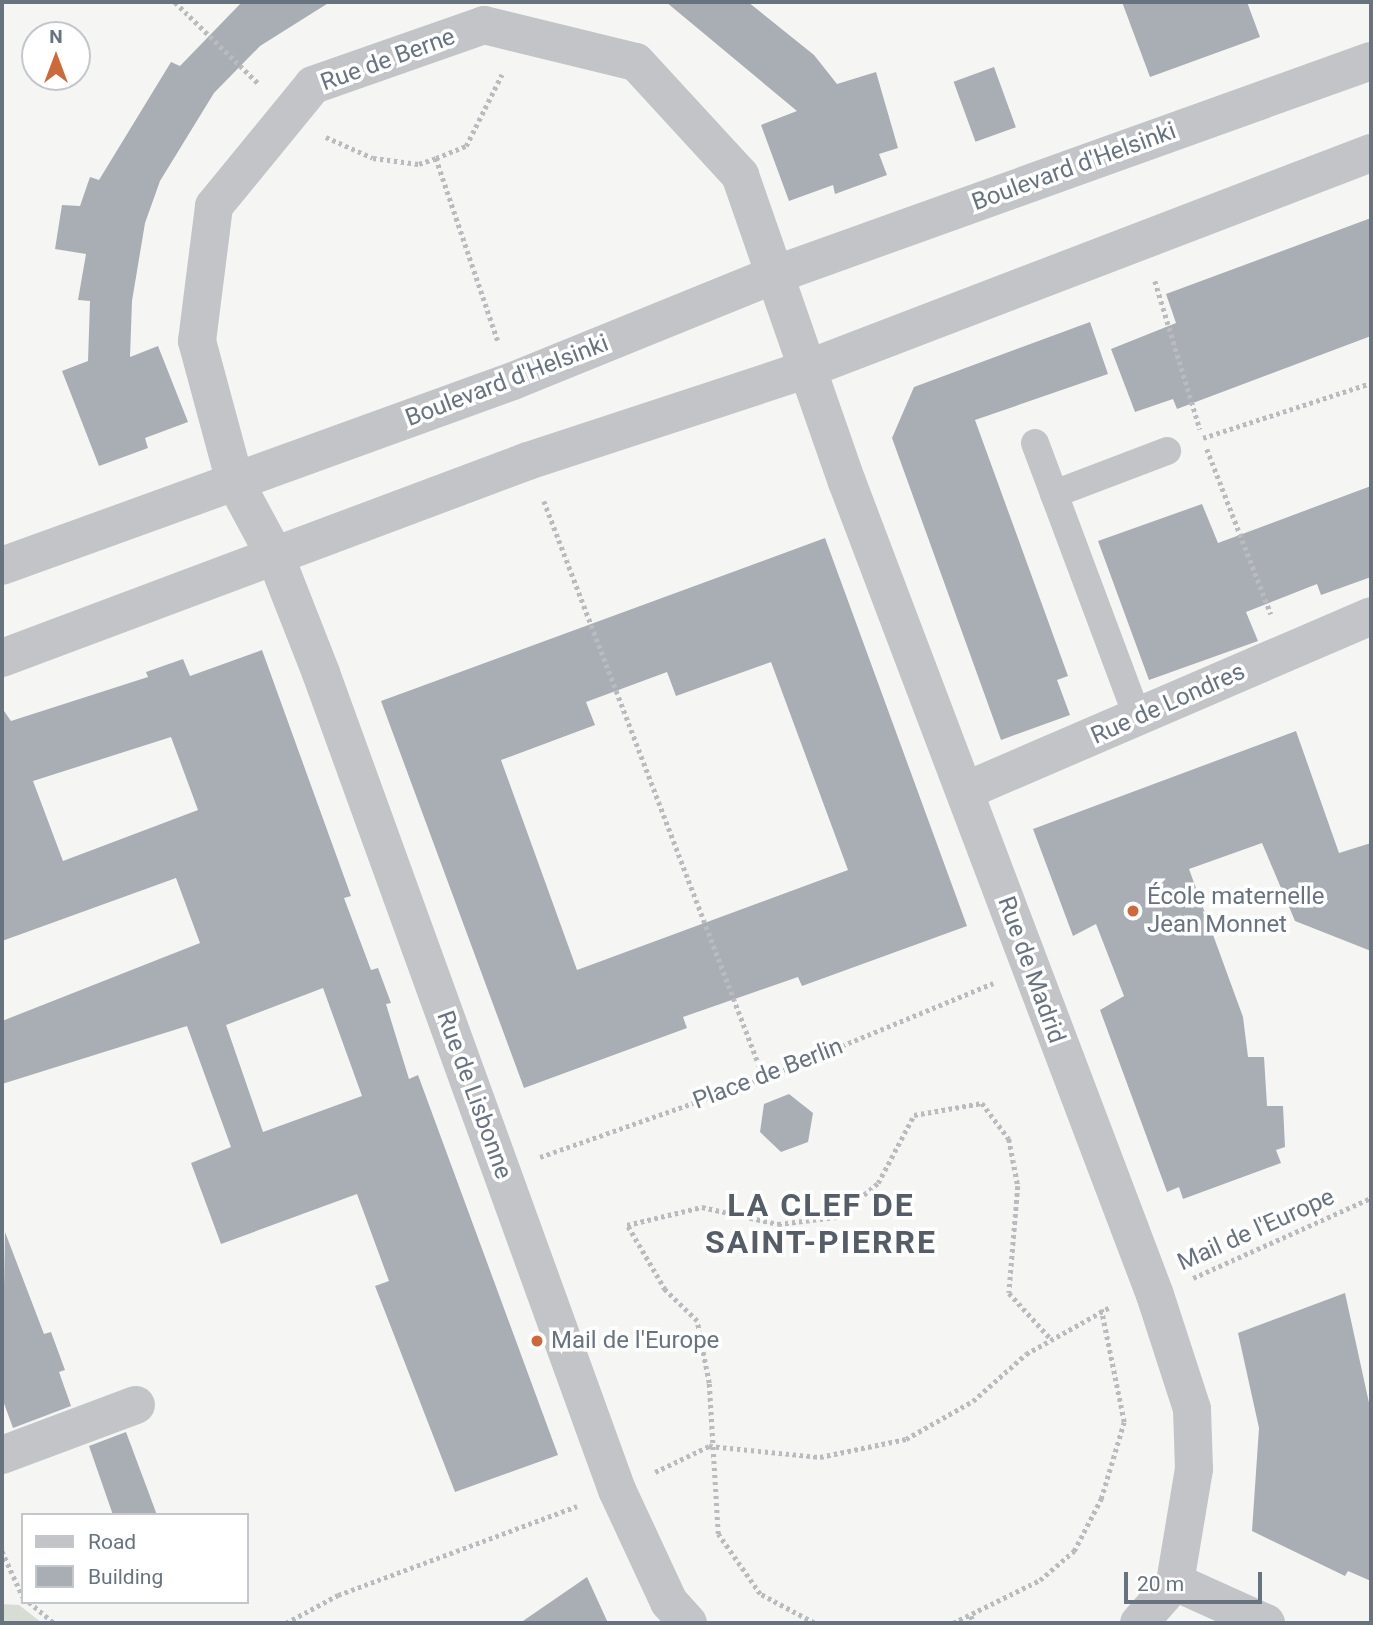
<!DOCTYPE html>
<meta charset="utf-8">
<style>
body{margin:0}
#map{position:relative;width:1373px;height:1625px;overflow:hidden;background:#f5f6f3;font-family:Roboto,sans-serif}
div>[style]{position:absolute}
.green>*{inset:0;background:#d7dcd4}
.building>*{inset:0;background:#a8aeb4;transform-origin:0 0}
.path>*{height:4.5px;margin-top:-2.25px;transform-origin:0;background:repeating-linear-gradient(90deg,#b9bbbe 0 3.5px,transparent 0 7px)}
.service>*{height:28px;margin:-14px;padding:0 14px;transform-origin:14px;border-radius:14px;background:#c2c4c7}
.minor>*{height:38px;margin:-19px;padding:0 19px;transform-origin:19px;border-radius:19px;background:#c2c4c7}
.dots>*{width:19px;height:19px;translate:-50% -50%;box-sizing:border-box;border:4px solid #fff;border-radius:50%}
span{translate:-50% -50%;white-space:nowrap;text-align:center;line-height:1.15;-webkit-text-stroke:7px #fff;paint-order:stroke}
.street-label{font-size:24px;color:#687380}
.poi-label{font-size:24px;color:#687380}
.left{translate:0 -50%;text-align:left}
.district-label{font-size:32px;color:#555d66;font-weight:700;letter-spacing:2px}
.frame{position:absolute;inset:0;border:4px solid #687380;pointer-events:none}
.legend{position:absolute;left:21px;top:1513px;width:228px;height:91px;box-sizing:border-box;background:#fff;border:2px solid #c3c7cc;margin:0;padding:9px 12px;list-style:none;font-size:21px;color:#687380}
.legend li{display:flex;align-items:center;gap:14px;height:35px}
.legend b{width:35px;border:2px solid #c3c7cc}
.north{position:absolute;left:21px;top:21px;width:70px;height:70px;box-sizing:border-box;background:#fff;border:2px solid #c3c7cc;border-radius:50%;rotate:0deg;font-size:19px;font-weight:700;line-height:28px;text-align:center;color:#687380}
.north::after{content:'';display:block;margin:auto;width:24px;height:32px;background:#cd693b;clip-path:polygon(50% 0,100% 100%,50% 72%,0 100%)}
.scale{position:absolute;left:1124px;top:1572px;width:138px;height:32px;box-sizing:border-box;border:4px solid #687380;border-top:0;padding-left:9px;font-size:21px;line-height:24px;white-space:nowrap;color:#687380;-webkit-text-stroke:5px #fff;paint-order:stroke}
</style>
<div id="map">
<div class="green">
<i style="clip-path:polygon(2px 1604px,19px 1605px,42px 1623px,2px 1623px)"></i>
</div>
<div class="building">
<i style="clip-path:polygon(242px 2px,330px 2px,260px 46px,214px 93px,160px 181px,145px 223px,132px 301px,130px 357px,158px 346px,188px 422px,145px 438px,148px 448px,99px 466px,62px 371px,88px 361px,90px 301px,78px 300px,86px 254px,55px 249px,62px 205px,80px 206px,90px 177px,99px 180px,171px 62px,180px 66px)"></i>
<i style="clip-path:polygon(666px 2px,748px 2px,814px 55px,837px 84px,876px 72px,898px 148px,879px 154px,887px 175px,835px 194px,833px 185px,789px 201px,761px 125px,797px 111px)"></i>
<i style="clip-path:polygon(1122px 2px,1247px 2px,1260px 37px,1150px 77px)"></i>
<i style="left:994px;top:67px;width:64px;height:43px;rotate:70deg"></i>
<i style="clip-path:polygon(1371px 218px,1371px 336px,1177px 409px,1173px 399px,1135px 412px,1111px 349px,1176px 323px,1166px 294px)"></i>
<i style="clip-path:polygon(1090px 322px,1108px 374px,975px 420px,1068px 676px,1057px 680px,1070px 715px,1001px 740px,892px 438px,914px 387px)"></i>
<i style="clip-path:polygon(1371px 486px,1371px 577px,1321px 595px,1317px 584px,1246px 612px,1258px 641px,1149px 680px,1098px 541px,1202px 504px,1218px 543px)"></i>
<i style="clip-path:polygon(evenodd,825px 538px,967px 926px,802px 986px,798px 977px,683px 1017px,687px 1028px,524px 1088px,381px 701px,825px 538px,771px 662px,848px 870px,577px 970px,501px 760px,595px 725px,586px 702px,667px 672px,676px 696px,771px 662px)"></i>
<i style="clip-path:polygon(evenodd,262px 650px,351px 896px,344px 898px,371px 970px,378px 968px,391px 1003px,386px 1004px,409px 1079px,418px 1075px,558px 1455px,455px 1492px,375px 1286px,389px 1281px,357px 1194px,221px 1244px,191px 1163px,231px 1147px,187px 1026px,2px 1084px,2px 1021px,200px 943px,176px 878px,2px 941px,2px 708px,11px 721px,148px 677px,146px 672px,183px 659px,190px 676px,262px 650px,171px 737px,198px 810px,63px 861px,33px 781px,171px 737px,262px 650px,323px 988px,362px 1096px,263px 1132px,226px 1025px,323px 988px)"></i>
<i style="clip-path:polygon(1296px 731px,1339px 853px,1371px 843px,1371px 951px,1295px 921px,1262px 843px,1189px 869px,1243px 1017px,1248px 1057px,1264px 1057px,1267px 1106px,1283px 1106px,1285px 1147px,1276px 1150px,1281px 1163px,1183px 1199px,1179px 1187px,1167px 1192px,1100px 1010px,1124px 996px,1096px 924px,1073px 936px,1033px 829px)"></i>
<i style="clip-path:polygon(789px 1094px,813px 1113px,808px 1142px,781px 1152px,760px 1132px,764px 1104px)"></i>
<i style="clip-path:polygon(5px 1232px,44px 1334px,51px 1332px,65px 1370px,59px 1372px,71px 1406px,13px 1428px,2px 1398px)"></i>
<i style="clip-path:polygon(1345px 1293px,1371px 1412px,1371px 1581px,1348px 1571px,1345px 1576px,1252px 1531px,1259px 1428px,1238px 1333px)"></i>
<i style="clip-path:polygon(126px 1432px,157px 1515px,113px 1515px,89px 1446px)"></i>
<i style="clip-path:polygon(587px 1577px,608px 1623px,520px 1623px)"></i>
</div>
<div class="path">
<i style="left:175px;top:2px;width:117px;rotate:44.3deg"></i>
<i style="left:326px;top:137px;width:51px;rotate:24.1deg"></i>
<i style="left:373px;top:158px;width:46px;rotate:7.4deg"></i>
<i style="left:419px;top:164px;width:18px;rotate:-19deg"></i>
<i style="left:436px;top:158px;width:32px;rotate:-22deg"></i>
<i style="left:466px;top:146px;width:80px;rotate:-63.4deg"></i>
<i style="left:436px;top:158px;width:193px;rotate:71.3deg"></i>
<i style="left:1155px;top:281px;width:155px;rotate:73.1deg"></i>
<i style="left:1203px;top:438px;width:177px;rotate:-18.1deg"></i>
<i style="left:1207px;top:449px;width:177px;rotate:68.8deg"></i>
<i style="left:544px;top:501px;width:618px;rotate:69.13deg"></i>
<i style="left:540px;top:1157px;width:238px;rotate:-19.4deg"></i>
<i style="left:764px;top:1078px;width:248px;rotate:-22.5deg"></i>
<i style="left:1193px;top:1278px;width:195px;rotate:-24.2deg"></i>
<i style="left:655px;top:1472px;width:60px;rotate:-25.7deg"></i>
<i style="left:709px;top:1446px;width:112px;rotate:5.7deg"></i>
<i style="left:820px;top:1457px;width:88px;rotate:-11.8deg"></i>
<i style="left:906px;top:1439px;width:77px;rotate:-29.6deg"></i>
<i style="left:973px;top:1401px;width:71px;rotate:-41.6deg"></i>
<i style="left:1026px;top:1354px;width:98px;rotate:-29.2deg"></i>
<i style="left:2px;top:1551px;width:51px;rotate:65.5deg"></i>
<i style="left:29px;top:1602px;width:33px;rotate:40deg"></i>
<i style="left:971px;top:1616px;width:8px;rotate:67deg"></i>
<i style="left:286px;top:1623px;width:59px;rotate:-28.3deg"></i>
<i style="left:338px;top:1595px;width:255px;rotate:-20.4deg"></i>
<i style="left:814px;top:1623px;width:61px;rotate:-151.8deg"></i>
<i style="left:760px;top:1594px;width:73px;rotate:-125deg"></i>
<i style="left:718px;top:1534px;width:151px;rotate:-93.4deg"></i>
<i style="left:709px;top:1383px;width:63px;rotate:-101deg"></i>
<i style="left:697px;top:1321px;width:45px;rotate:-135.9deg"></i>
<i style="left:665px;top:1290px;width:75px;rotate:-120.3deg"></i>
<i style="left:627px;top:1225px;width:77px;rotate:-13.5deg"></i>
<i style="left:702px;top:1207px;width:78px;rotate:12.6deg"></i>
<i style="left:778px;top:1224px;width:59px;rotate:-6.8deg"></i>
<i style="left:837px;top:1217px;width:53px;rotate:-39.7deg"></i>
<i style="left:878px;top:1183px;width:77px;rotate:-62.1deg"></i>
<i style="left:914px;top:1115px;width:69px;rotate:-10deg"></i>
<i style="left:982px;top:1103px;width:45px;rotate:53.1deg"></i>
<i style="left:1009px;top:1139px;width:48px;rotate:79.2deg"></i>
<i style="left:1018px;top:1186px;width:107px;rotate:94.8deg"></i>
<i style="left:1009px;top:1293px;width:62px;rotate:47.6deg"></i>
<i style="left:953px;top:1623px;width:97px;rotate:-26.3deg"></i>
<i style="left:1040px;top:1580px;width:45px;rotate:-40.5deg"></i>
<i style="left:1074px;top:1551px;width:59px;rotate:-62.6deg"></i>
<i style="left:1101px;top:1499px;width:80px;rotate:-73.4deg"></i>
<i style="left:1124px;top:1422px;width:115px;rotate:-101.5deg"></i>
</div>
<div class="service">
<i style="left:1035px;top:443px;width:294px;rotate:69.5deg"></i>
<i style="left:1054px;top:494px;width:121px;rotate:-20.8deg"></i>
</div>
<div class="minor">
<i style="left:2px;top:566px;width:543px;rotate:-19.9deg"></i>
<i style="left:513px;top:381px;width:285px;rotate:-22.1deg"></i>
<i style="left:777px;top:274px;width:631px;rotate:-19.73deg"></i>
<i style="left:2px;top:658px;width:562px;rotate:-20.53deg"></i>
<i style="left:528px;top:461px;width:294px;rotate:-18.2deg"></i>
<i style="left:807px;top:369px;width:604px;rotate:-20.96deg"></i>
<i style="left:965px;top:791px;width:442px;rotate:-23.3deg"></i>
<i style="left:2px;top:1455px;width:143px;rotate:-20.5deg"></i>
<i style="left:1175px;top:1582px;width:100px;rotate:24.3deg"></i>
<i style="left:688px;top:1623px;width:28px;rotate:-132deg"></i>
<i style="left:669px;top:1602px;width:123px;rotate:-114.9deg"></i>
<i style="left:617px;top:1490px;width:869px;rotate:-109.92deg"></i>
<i style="left:321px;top:673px;width:123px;rotate:-111.4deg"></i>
<i style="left:276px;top:558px;width:86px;rotate:-118.3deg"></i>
<i style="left:235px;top:482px;width:146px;rotate:-105.1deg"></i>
<i style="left:197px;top:341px;width:136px;rotate:-82.8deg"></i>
<i style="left:214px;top:206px;width:156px;rotate:-50.7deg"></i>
<i style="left:313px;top:85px;width:181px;rotate:-19.3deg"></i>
<i style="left:484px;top:25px;width:156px;rotate:13.7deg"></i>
<i style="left:636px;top:62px;width:154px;rotate:47.4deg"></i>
<i style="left:740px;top:175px;width:325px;rotate:70.8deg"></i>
<i style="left:847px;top:482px;width:869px;rotate:69.25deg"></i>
<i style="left:1155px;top:1295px;width:120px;rotate:72deg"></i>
<i style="left:1192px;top:1409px;width:60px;rotate:88.1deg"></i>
<i style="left:1194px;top:1469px;width:115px;rotate:99.5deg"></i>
<i style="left:1139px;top:1623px;width:55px;rotate:-48.7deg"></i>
</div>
<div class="dots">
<i style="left:1133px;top:911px;background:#cd693b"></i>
<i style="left:537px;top:1341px;background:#cd693b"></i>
</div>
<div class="street-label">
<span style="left:388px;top:60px;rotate:-20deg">Rue de Berne</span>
<span style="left:1074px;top:167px;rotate:-20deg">Boulevard d'Helsinki</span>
<span style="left:507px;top:381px;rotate:-21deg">Boulevard d'Helsinki</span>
<span style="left:1168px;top:704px;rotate:-24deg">Rue de Londres</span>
<span style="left:1031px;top:970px;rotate:70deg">Rue de Madrid</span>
<span style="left:768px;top:1074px;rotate:-21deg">Place de Berlin</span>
<span style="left:474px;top:1095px;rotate:70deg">Rue de Lisbonne</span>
<span style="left:1256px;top:1230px;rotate:-24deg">Mail de l'Europe</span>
</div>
<div class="poi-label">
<span class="left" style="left:1147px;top:911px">École maternelle<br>Jean Monnet</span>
<span class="left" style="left:551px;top:1341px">Mail de l'Europe</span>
</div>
<div class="district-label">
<span style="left:821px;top:1224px">LA CLEF DE<br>SAINT-PIERRE</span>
</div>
<div class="frame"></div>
<ul class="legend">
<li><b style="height:9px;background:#c2c4c7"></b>Road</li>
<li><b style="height:19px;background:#a8aeb4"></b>Building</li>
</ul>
<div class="north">N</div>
<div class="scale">20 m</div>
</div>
